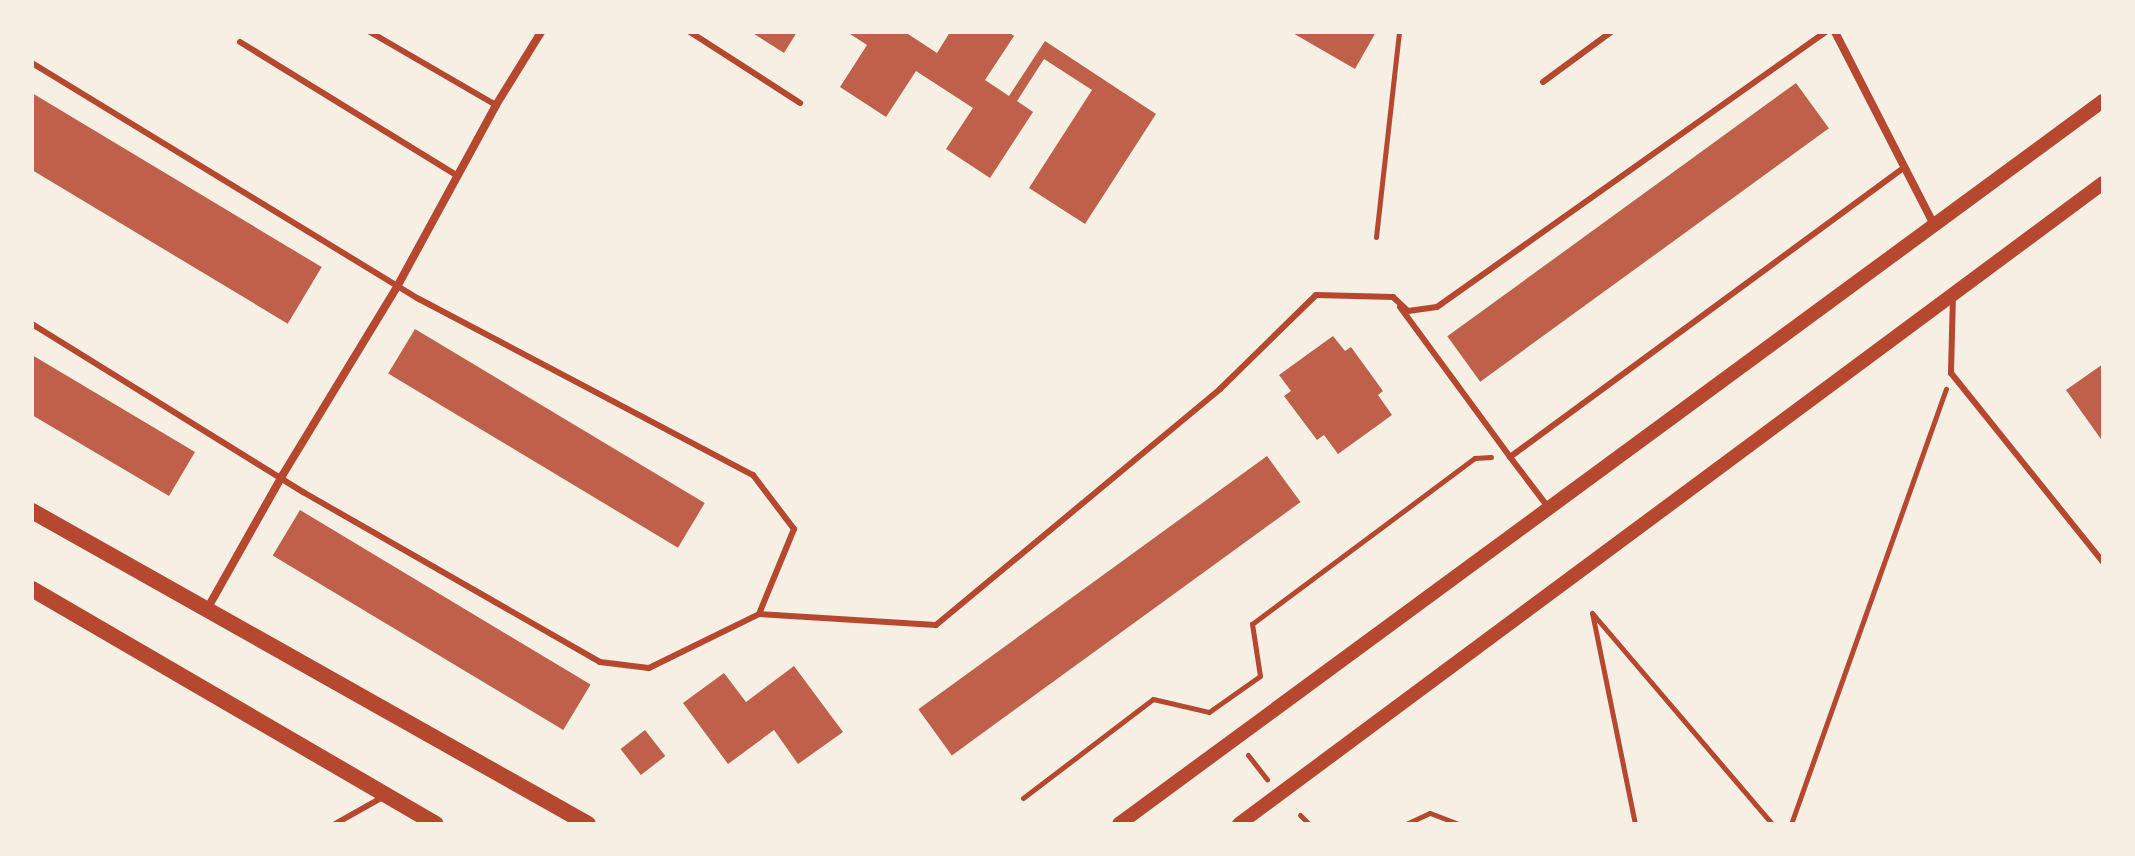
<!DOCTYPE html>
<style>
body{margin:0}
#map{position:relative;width:2135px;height:856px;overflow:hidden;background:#f6efe4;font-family:"Golos Text",sans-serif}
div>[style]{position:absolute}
.building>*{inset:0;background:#bf614a;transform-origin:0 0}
.path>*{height:5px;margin:-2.5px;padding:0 2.5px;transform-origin:2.5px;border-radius:2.5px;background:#b5482f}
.service>*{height:6px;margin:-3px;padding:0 3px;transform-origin:3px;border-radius:3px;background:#b5482f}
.minor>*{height:8px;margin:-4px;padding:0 4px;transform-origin:4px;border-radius:4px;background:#b5482f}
.tertiary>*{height:14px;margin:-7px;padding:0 7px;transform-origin:7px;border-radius:7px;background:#b5482f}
.secondary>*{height:16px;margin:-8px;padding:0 8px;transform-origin:8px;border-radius:8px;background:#b5482f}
span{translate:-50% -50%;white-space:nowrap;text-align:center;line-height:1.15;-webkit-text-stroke:8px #f6efe4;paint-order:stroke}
.frame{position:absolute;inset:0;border:34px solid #f6efe4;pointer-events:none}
</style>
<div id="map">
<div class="building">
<i style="clip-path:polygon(751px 32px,797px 32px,784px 53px)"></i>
<i style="clip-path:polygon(847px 32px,905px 32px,937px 53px,950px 32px,1009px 32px,1014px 36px,985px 80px,1009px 96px,1045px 41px,1156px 114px,1085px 224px,1029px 188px,1092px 90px,1044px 59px,1017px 101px,1033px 112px,990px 178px,946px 149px,973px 108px,916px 71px,886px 117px,840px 87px,867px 45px)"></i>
<i style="clip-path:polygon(1291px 32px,1376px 32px,1355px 69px)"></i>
<i style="left:1796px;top:83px;width:56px;height:431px;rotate:54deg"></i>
<i style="left:32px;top:93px;width:338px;height:66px;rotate:31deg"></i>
<i style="left:415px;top:329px;width:338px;height:52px;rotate:31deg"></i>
<i style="clip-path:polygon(1333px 336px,1345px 351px,1351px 347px,1383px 391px,1378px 395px,1392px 415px,1338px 454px,1324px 435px,1317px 440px,1284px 396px,1291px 391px,1279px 375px)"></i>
<i style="clip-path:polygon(32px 355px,195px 452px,169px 496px,32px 415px)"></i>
<i style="clip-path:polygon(2103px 364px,2103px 442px,2066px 390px)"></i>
<i style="left:1267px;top:456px;width:57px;height:431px;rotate:54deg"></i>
<i style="left:300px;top:510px;width:339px;height:53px;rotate:31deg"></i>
<i style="clip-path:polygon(794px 666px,843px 732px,798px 764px,774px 730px,728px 764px,683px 703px,724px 673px,746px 702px)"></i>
<i style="left:645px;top:730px;width:33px;height:31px;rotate:52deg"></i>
</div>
<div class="path">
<i style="left:1376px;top:237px;width:206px;rotate:-83.6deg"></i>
<i style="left:1248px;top:755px;width:31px;rotate:52deg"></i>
<i style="left:1023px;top:798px;width:163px;rotate:-37.3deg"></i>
<i style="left:1153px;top:699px;width:57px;rotate:13.1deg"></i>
<i style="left:1209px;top:712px;width:62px;rotate:-35.2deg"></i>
<i style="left:1260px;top:676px;width:53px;rotate:-98.7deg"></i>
<i style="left:1252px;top:624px;width:278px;rotate:-36.7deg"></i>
<i style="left:1475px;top:458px;width:16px;rotate:-4deg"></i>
<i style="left:1300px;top:815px;width:11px;rotate:45deg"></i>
<i style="left:1406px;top:824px;width:26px;rotate:-25deg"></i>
<i style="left:1430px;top:813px;width:30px;rotate:21deg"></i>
<i style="left:1635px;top:824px;width:215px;rotate:-101.5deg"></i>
<i style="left:1592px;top:613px;width:277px;rotate:49.5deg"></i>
<i style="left:1791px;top:824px;width:462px;rotate:-70.4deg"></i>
</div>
<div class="service">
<i style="left:370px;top:32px;width:146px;rotate:30.1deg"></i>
<i style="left:690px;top:32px;width:131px;rotate:32.8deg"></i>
<i style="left:240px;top:42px;width:256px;rotate:31.6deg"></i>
<i style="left:32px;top:63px;width:453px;rotate:31.4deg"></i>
<i style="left:419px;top:299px;width:378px;rotate:27.8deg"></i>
<i style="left:753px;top:475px;width:68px;rotate:52.8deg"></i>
<i style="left:794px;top:529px;width:92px;rotate:112.4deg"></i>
<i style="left:1543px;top:82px;width:84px;rotate:-36.3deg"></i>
<i style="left:1953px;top:295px;width:78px;rotate:91.5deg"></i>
<i style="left:1951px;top:373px;width:243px;rotate:51.2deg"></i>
<i style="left:1400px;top:307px;width:186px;rotate:53.7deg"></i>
<i style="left:1510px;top:457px;width:490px;rotate:-36.3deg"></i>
<i style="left:32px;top:324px;width:319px;rotate:31.8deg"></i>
<i style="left:303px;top:492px;width:342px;rotate:29.8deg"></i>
<i style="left:600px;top:662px;width:49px;rotate:7deg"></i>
<i style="left:649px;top:668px;width:123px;rotate:-26.1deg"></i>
<i style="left:759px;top:614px;width:177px;rotate:3.6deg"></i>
<i style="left:936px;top:625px;width:369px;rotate:-39.7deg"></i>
<i style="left:1220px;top:389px;width:134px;rotate:-44.4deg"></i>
<i style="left:1316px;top:295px;width:77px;rotate:1.5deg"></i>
<i style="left:1393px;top:297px;width:21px;rotate:43deg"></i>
<i style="left:1408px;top:311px;width:29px;rotate:-8deg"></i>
<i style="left:1437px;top:307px;width:476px;rotate:-35.3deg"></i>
<i style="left:1510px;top:457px;width:63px;rotate:52.8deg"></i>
<i style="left:335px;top:824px;width:55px;rotate:-29.4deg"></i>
</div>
<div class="minor">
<i style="left:1835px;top:32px;width:217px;rotate:62.8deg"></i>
<i style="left:206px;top:611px;width:155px;rotate:-60.6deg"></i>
<i style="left:282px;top:476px;width:223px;rotate:-58.7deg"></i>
<i style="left:398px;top:285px;width:205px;rotate:-61.4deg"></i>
<i style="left:496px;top:105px;width:86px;rotate:-58.3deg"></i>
</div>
<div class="tertiary">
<i style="left:1119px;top:824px;width:1221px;rotate:-36.31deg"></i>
<i style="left:1239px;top:824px;width:1076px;rotate:-36.57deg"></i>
</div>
<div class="secondary">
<i style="left:32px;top:511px;width:638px;rotate:29.38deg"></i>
<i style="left:32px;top:589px;width:467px;rotate:30.2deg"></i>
</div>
<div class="frame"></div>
</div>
